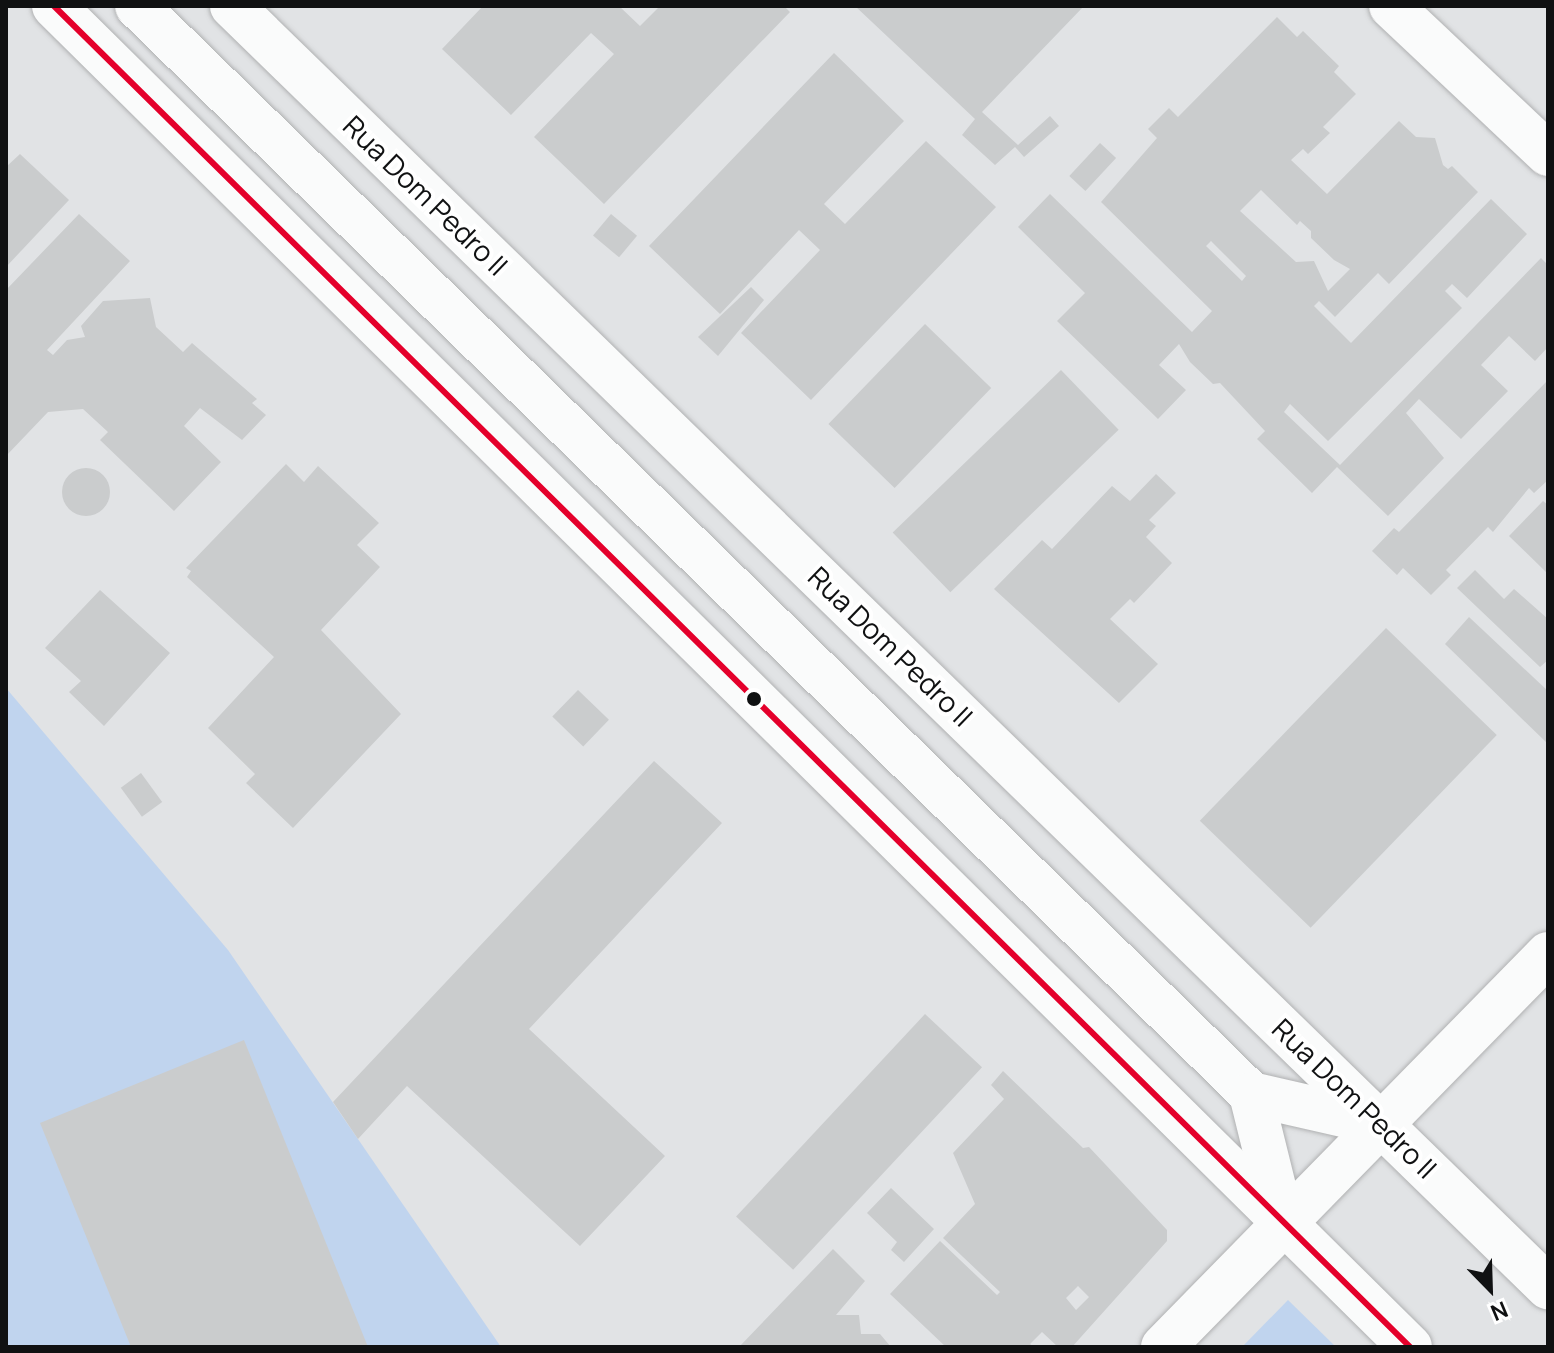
<!DOCTYPE html>
<style>
body{margin:0}
#map{position:relative;width:1554px;height:1353px;overflow:hidden;background:#e1e3e5;font-family:Manrope,sans-serif}
div>[style]{position:absolute}
.green>*{inset:0;background:#c0d4ee}
.building>*{inset:0;background:#cacccd;transform-origin:0 0}
.round{border-radius:50%}
.roads{filter:drop-shadow(0 0 2px #b0b1b2) drop-shadow(0 0 2px #b0b1b2)}
.minor>*{height:44px;margin:-22px;padding:0 22px;transform-origin:22px;border-radius:22px;background:#fafbfb}
.major>*{height:44px;margin:-22px;padding:0 22px;transform-origin:22px;border-radius:22px;background:#fafbfb}
.bus-1>*{height:6px;margin:-3px;padding:0 3px;transform-origin:3px;border-radius:3px;background:#e4002b}
.dots>*{width:22px;height:22px;translate:-50% -50%;box-sizing:border-box;border:4px solid #fff;border-radius:50%}
span{translate:-50% -50%;white-space:nowrap;text-align:center;line-height:1.15;-webkit-text-stroke:8px #fff;paint-order:stroke}
.street-label{font-size:28px;color:#101112}
.frame{position:absolute;inset:0;border:8px solid #101112;pointer-events:none}
.north{position:absolute;left:1450px;top:1249px;width:80px;height:80px;-webkit-text-stroke:6px #fff;paint-order:stroke;rotate:157deg;font-size:22px;font-weight:700;line-height:32px;text-align:center;color:#101112}
.north::after{content:'';display:block;margin:auto;width:28px;height:36px;background:#101112;clip-path:polygon(50% 0,100% 100%,50% 72%,0 100%)}
</style>
<div id="map">
<div class="green">
<i style="clip-path:polygon(6px 688px,228px 950px,501px 1347px,6px 1347px)"></i>
<i style="clip-path:polygon(1288px 1300px,1336px 1347px,1242px 1347px)"></i>
</div>
<div class="building">
<i style="clip-path:polygon(483px 6px,619px 6px,640px 26px,660px 6px,784px 6px,790px 12px,604px 204px,534px 137px,614px 54px,591px 33px,511px 115px,442px 49px)"></i>
<i style="clip-path:polygon(855px 6px,1084px 6px,982px 112px,1018px 145px,1050px 116px,1059px 126px,1024px 157px,1015px 147px,995px 165px,962px 135px,975px 119px)"></i>
<i style="clip-path:polygon(evenodd,1277px 17px,1297px 37px,1303px 31px,1339px 66px,1334px 72px,1356px 94px,1323px 127px,1330px 133px,1308px 154px,1303px 149px,1291px 160px,1327px 194px,1399px 121px,1416px 137px,1435px 138px,1443px 165px,1448px 169px,1452px 166px,1478px 192px,1389px 284px,1378px 273px,1335px 317px,1319px 301px,1314px 306px,1351px 343px,1491px 199px,1527px 234px,1467px 298px,1452px 284px,1445px 291px,1462px 308px,1328px 441px,1290px 404px,1284px 412px,1340px 465px,1541px 258px,1548px 265px,1548px 347px,1535px 361px,1509px 336px,1481px 365px,1508px 391px,1461px 439px,1419px 399px,1406px 413px,1444px 458px,1388px 516px,1337px 467px,1312px 493px,1257px 439px,1265px 431px,1220px 383px,1213px 384px,1190px 362px,1179px 344px,1159px 365px,1186px 390px,1158px 419px,1057px 321px,1085px 293px,1018px 227px,1050px 194px,1192px 332px,1212px 311px,1101px 202px,1157px 138px,1148px 129px,1169px 108px,1178px 117px,1277px 17px,1261px 190px,1297px 225px,1300px 221px,1311px 231px,1311px 238px,1334px 260px,1350px 269px,1328px 291px,1314px 261px,1296px 262px,1240px 211px,1261px 190px,1277px 17px,1211px 241px,1246px 276px,1242px 281px,1206px 246px,1211px 241px)"></i>
<i style="clip-path:polygon(834px 53px,904px 121px,824px 204px,845px 224px,926px 141px,996px 207px,811px 400px,741px 333px,820px 250px,799px 230px,720px 314px,649px 246px)"></i>
<i style="left:1100px;top:143px;width:22px;height:45px;rotate:43deg"></i>
<i style="clip-path:polygon(20px 154px,69px 200px,6px 267px,6px 167px)"></i>
<i style="clip-path:polygon(79px 214px,130px 261px,47px 350px,53px 355px,67px 340px,85px 337px,81px 326px,103px 301px,150px 298px,156px 327px,183px 352px,192px 343px,257px 399px,252px 403px,266px 415px,242px 440px,200px 408px,184px 426px,221px 462px,174px 511px,100px 440px,108px 432px,83px 409px,48px 412px,6px 456px,6px 290px)"></i>
<i style="left:611px;top:214px;width:34px;height:28px;rotate:40deg"></i>
<i style="clip-path:polygon(751px 287px,764px 300px,718px 356px,698px 337px)"></i>
<i style="left:925px;top:324px;width:92px;height:139px;rotate:44deg"></i>
<i style="left:1061px;top:370px;width:83px;height:234px;rotate:46deg"></i>
<i style="clip-path:polygon(1548px 380px,1548px 480px,1534px 493px,1529px 488px,1493px 532px,1488px 527px,1446px 570px,1451px 575px,1431px 595px,1403px 568px,1397px 575px,1372px 551px,1394px 528px,1399px 532px)"></i>
<i style="clip-path:polygon(286px 464px,304px 482px,318px 466px,379px 523px,357px 545px,380px 567px,321px 630px,401px 714px,293px 828px,246px 783px,255px 774px,208px 728px,274px 657px,187px 577px,191px 571px,186px 568px)"></i>
<i class="round" style="left:62px;top:468px;width:48px;height:48px"></i>
<i style="clip-path:polygon(1156px 474px,1176px 493px,1149px 520px,1156px 526px,1146px 537px,1172px 563px,1134px 603px,1130px 599px,1110px 619px,1158px 664px,1119px 703px,994px 589px,1042px 540px,1052px 549px,1112px 486px,1130px 501px)"></i>
<i style="clip-path:polygon(1543px 501px,1548px 505px,1548px 574px,1509px 536px)"></i>
<i style="clip-path:polygon(1475px 570px,1504px 599px,1514px 589px,1548px 619px,1548px 660px,1540px 667px,1457px 588px)"></i>
<i style="clip-path:polygon(100px 590px,170px 653px,104px 726px,69px 692px,81px 681px,45px 648px)"></i>
<i style="clip-path:polygon(1469px 617px,1548px 691px,1548px 744px,1445px 644px)"></i>
<i style="left:1386px;top:628px;width:154px;height:268px;rotate:44deg"></i>
<i style="left:578px;top:690px;width:43px;height:37px;rotate:44deg"></i>
<i style="clip-path:polygon(654px 761px,722px 823px,529px 1029px,665px 1156px,580px 1246px,407px 1086px,358px 1139px,333px 1102px)"></i>
<i style="left:141px;top:773px;width:36px;height:25px;rotate:54deg"></i>
<i style="left:925px;top:1014px;width:78px;height:277px;rotate:43deg"></i>
<i style="clip-path:polygon(244px 1040px,368px 1347px,131px 1347px,40px 1123px)"></i>
<i style="clip-path:polygon(evenodd,1003px 1071px,1083px 1148px,1089px 1147px,1167px 1230px,1167px 1241px,1072px 1347px,1058px 1347px,1042px 1332px,1030px 1344px,1034px 1347px,946px 1347px,890px 1294px,940px 1241px,997px 1295px,1000px 1292px,943px 1238px,975px 1204px,953px 1153px,1004px 1099px,991px 1085px,1003px 1071px,1078px 1286px,1089px 1297px,1076px 1310px,1066px 1298px,1078px 1286px)"></i>
<i style="clip-path:polygon(891px 1188px,934px 1229px,904px 1262px,891px 1250px,897px 1242px,867px 1213px)"></i>
<i style="clip-path:polygon(833px 1249px,865px 1281px,836px 1315px,859px 1315px,861px 1334px,880px 1334px,891px 1347px,739px 1347px)"></i>
</div>
<div class="roads">
<div class="minor">
<i style="left:137px;top:6px;width:1557px;rotate:44.32deg"></i>
<i style="left:1251px;top:1094px;width:133px;rotate:76.1deg"></i>
<i style="left:1391px;top:6px;width:216px;rotate:43.3deg"></i>
<i style="left:1251px;top:1094px;width:134px;rotate:12.9deg"></i>
<i style="left:1163px;top:1347px;width:550px;rotate:-45.59deg"></i>
</div>
<div class="major">
<i style="left:54px;top:6px;width:1907px;rotate:44.68deg"></i>
<i style="left:232px;top:6px;width:1837px;rotate:44.23deg"></i>
</div>
</div>
<div class="bus-1">
<i style="left:54px;top:6px;width:1907px;rotate:44.68deg"></i>
</div>
<div class="dots">
<i style="left:754px;top:699px;background:#101112"></i>
</div>
<div class="street-label">
<span style="left:426px;top:195px;rotate:44deg">Rua Dom Pedro II</span>
<span style="left:891px;top:646px;rotate:44deg">Rua Dom Pedro II</span>
<span style="left:1355px;top:1098px;rotate:44deg">Rua Dom Pedro II</span>
</div>
<div class="frame"></div>
<div class="north">N</div>
</div>
